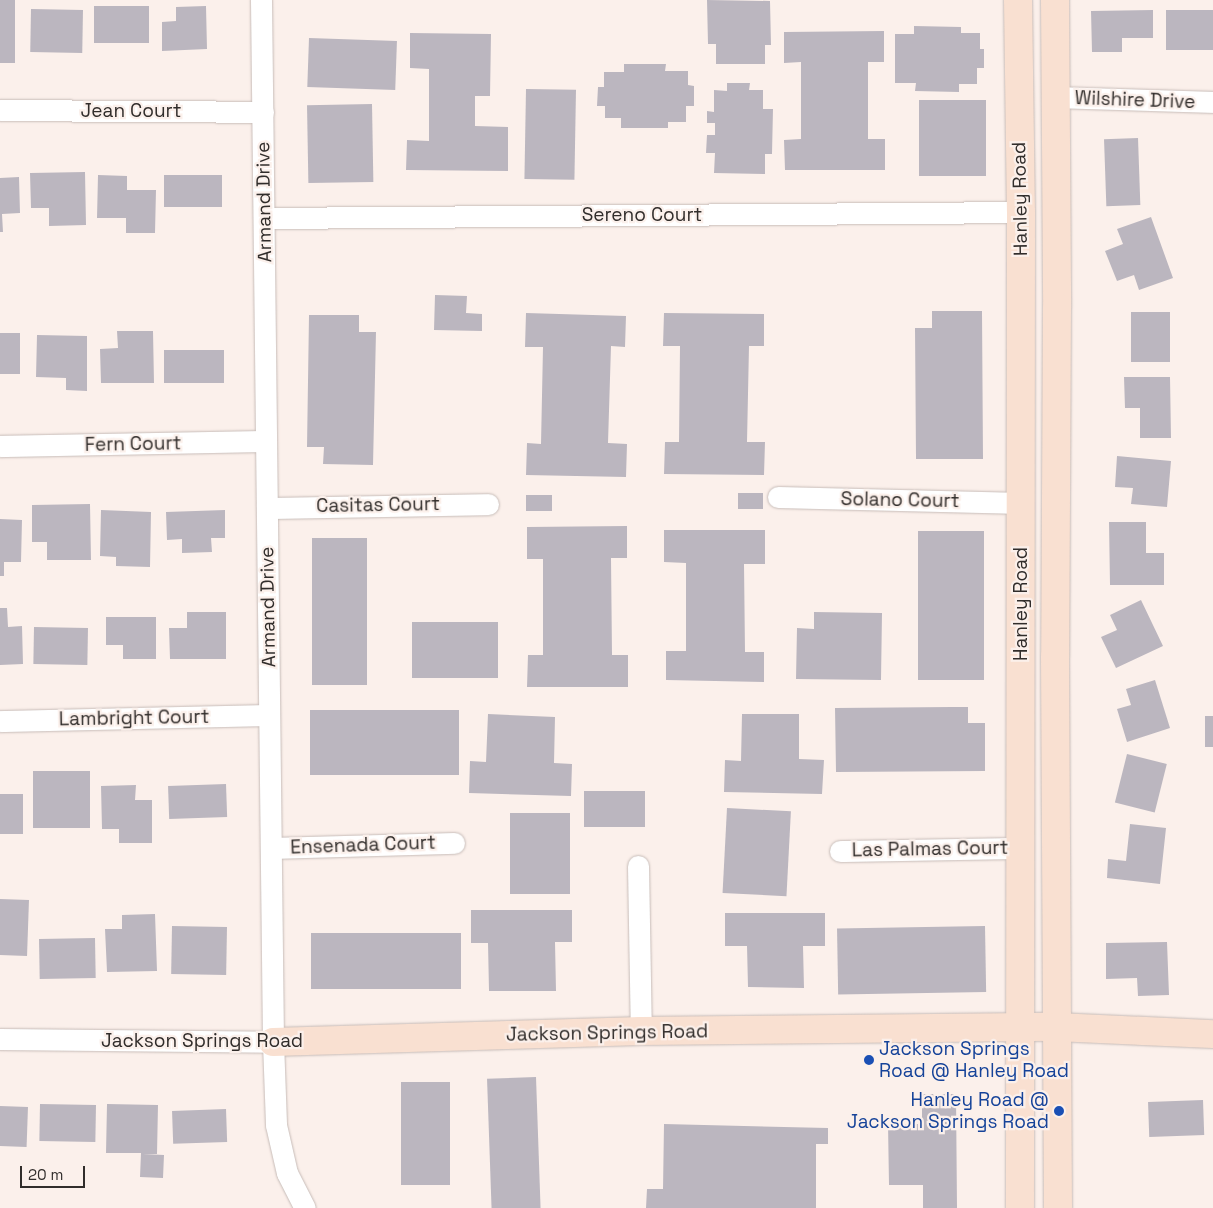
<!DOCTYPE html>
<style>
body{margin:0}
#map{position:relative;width:1213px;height:1208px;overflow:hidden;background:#fbf0eb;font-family:"Space Grotesk",sans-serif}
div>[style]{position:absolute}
.building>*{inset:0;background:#bbb6bf;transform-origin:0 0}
.roads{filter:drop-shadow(0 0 1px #c7bcb8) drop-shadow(0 0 1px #c7bcb8)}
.street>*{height:21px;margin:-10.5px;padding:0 10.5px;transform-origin:10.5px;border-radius:10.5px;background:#fff}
.secondary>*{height:28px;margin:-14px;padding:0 14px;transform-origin:14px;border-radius:14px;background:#f9e0d1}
.dots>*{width:14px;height:14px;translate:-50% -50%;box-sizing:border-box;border:2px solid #fbf0eb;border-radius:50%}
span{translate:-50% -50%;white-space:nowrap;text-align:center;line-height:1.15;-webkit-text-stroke:4.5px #fbf0eb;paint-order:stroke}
.street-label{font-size:19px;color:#312d2b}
.transit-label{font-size:19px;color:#164399}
.left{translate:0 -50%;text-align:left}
.right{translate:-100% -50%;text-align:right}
.scale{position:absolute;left:20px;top:1166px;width:65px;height:22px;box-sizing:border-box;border:2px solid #312d2b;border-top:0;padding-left:6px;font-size:15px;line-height:18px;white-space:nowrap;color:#312d2b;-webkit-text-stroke:4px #fbf0eb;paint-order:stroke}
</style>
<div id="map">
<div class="building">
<i style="left:0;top:0;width:15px;height:63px"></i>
<i style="clip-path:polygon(707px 0,770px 1px,771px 45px,765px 45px,765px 64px,716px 64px,716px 44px,708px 44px)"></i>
<i style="left:149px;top:6px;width:37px;height:55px;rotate:90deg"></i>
<i style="clip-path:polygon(206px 6px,207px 49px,162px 51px,162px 22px,176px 21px,176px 7px)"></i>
<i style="left:31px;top:9px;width:52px;height:43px;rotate:1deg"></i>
<i style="clip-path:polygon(1153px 10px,1153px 38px,1122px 38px,1122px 52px,1092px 52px,1091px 11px)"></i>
<i style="left:1213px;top:10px;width:40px;height:47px;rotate:90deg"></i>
<i style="clip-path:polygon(914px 26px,961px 27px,961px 33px,980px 33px,980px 49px,984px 49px,984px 68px,977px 68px,977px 84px,959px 84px,959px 92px,915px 91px,916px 83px,895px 83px,895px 34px,914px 34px)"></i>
<i style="clip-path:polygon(884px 31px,884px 62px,868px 62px,868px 139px,885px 139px,885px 170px,785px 170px,784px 140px,801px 139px,801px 62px,784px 63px,784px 32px)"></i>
<i style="clip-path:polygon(410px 33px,491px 34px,490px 96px,475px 96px,475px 126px,508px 127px,508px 171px,406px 170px,407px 140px,429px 141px,429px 69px,410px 68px)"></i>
<i style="left:309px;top:38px;width:88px;height:49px;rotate:2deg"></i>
<i style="clip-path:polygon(624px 64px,666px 64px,665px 71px,688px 71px,688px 85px,694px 86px,694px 106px,686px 106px,686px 122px,668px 122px,668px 128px,621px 128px,621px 118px,605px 118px,605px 106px,597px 106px,598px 87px,604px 87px,604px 72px,624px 72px)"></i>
<i style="clip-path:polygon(727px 83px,750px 83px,749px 90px,763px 90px,763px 109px,773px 109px,772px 154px,765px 154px,765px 174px,714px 173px,715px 153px,706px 153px,707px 135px,715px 135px,715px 123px,707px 123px,707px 111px,714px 112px,714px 90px,727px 91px)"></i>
<i style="left:526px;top:89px;width:50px;height:90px;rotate:1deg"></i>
<i style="left:986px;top:100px;width:76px;height:67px;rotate:90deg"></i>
<i style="left:372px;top:104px;width:78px;height:65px;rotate:89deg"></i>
<i style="left:1138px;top:138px;width:67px;height:34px;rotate:88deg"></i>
<i style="clip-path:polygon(85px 172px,86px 225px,49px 226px,49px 208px,31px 208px,30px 173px)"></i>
<i style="clip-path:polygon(98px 175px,127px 176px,127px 190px,156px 190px,155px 233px,126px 233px,126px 218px,97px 218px)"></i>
<i style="left:164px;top:175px;width:58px;height:32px"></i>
<i style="clip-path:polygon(19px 177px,20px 213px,2px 214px,3px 232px,0 232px,0 178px)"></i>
<i style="clip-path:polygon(1151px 217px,1173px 278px,1139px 290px,1134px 275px,1117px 281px,1105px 251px,1123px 244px,1117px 229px)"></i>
<i style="clip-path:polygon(435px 295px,467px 296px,466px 313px,482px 314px,482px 331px,434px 330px)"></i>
<i style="clip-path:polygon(932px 311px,982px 311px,983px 459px,916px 459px,915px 328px,932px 328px)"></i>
<i style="left:1131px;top:312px;width:39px;height:50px"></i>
<i style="clip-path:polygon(526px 313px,626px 316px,625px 347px,611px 346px,608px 443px,627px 444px,626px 477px,526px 475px,527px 443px,541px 444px,543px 347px,525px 347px)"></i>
<i style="clip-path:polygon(664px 313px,764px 314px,764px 346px,749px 346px,747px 442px,765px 442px,764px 475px,664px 474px,665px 442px,679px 442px,680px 346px,663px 346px)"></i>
<i style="clip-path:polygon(309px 315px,359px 315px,359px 332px,376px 332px,373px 465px,323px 464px,324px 447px,307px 447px)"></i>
<i style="clip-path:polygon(117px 331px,153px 331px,154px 383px,101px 383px,100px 349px,118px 348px)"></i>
<i style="left:0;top:333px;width:20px;height:41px"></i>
<i style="clip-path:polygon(37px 335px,87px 336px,87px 391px,66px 390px,66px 378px,36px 377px)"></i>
<i style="left:224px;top:350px;width:33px;height:60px;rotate:90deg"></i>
<i style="clip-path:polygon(1124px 377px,1170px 377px,1171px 438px,1140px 438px,1140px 408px,1125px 408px)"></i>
<i style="clip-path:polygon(1117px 456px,1171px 461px,1167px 507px,1131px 504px,1133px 488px,1115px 487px)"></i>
<i style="left:763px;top:493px;width:16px;height:25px;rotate:90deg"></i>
<i style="left:552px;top:495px;width:16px;height:26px;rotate:90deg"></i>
<i style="clip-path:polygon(90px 504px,91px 560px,47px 560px,47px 542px,32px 542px,32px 505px)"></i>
<i style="clip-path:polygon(101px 510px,151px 512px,150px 567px,116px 566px,116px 557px,100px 556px)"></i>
<i style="clip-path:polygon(225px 510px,225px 538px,211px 538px,212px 552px,182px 553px,182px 539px,167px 540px,166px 512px)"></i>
<i style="clip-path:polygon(0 519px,22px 520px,21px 562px,4px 562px,4px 576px,0 576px)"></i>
<i style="clip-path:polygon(1109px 522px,1146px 522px,1146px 553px,1164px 553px,1164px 585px,1110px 585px)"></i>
<i style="clip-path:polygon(627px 526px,627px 558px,611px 558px,612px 655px,628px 655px,628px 687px,527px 687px,528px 655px,543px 655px,543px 559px,527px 559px,527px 527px)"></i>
<i style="clip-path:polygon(664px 530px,765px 530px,765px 564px,744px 564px,745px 652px,764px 652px,764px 682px,666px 680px,666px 651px,686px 651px,686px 563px,664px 562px)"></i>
<i style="left:984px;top:531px;width:149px;height:66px;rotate:90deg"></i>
<i style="left:312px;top:538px;width:55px;height:147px"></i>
<i style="clip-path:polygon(1141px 600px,1163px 646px,1116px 668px,1101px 637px,1117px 630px,1110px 615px)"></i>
<i style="clip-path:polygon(0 608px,7px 608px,8px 627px,22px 626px,23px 664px,0 665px)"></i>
<i style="clip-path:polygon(187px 612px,226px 612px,226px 659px,170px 659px,169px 628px,187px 628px)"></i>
<i style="clip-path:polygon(814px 612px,882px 613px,881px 680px,796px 679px,797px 628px,814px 629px)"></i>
<i style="clip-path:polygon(106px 617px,156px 617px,156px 659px,123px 659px,123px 645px,106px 645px)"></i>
<i style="left:498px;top:622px;width:56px;height:86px;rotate:90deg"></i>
<i style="left:34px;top:627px;width:54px;height:37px;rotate:1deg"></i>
<i style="clip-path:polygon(1155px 680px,1170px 728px,1127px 742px,1117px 709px,1131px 705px,1126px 689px)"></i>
<i style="clip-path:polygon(952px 707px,968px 707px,968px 723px,985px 723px,985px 771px,836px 772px,835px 708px)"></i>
<i style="left:459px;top:710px;width:65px;height:149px;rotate:90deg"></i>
<i style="clip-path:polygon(488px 714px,555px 717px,554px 763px,572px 764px,571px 796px,469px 793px,470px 761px,486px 762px)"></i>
<i style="clip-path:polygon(742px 714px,799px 714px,799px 759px,824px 760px,822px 794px,724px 792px,725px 760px,741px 761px)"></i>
<i style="left:1205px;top:716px;width:8px;height:31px"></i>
<i style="left:1127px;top:754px;width:41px;height:50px;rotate:14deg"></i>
<i style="left:33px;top:771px;width:57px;height:57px"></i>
<i style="left:226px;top:784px;width:33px;height:58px;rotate:88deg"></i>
<i style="clip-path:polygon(136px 785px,135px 800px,152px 800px,152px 843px,119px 843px,119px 829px,102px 829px,101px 786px)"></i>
<i style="left:584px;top:791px;width:61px;height:36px"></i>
<i style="left:0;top:794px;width:23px;height:40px"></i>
<i style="left:727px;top:808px;width:64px;height:85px;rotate:3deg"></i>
<i style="left:510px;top:813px;width:60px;height:81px"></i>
<i style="clip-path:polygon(1130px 824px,1166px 828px,1160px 884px,1107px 878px,1108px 859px,1126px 861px)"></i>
<i style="left:0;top:899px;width:29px;height:56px;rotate:2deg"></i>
<i style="clip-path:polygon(471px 910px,572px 910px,572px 942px,555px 942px,556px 991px,489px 991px,488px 943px,471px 943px)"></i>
<i style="clip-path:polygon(725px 913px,825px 913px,825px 946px,803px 946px,804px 988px,748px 987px,747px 946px,725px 946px)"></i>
<i style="clip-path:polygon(155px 914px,157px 971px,107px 972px,105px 929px,122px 929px,122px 915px)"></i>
<i style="left:172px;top:926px;width:55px;height:48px;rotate:1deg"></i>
<i style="left:985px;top:926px;width:66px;height:148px;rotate:89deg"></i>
<i style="left:461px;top:933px;width:56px;height:150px;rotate:90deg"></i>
<i style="left:95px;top:938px;width:40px;height:56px;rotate:89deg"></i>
<i style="clip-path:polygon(1167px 942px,1169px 995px,1138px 996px,1137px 978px,1106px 979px,1106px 943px)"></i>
<i style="left:536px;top:1077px;width:131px;height:49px;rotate:88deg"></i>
<i style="left:401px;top:1082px;width:49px;height:103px"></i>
<i style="clip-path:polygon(922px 1094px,956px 1094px,957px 1208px,923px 1208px,923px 1185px,889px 1185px,888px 1124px,922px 1124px)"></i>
<i style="left:1203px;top:1100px;width:35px;height:55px;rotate:88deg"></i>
<i style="left:40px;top:1104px;width:56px;height:37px;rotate:1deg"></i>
<i style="clip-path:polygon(107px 1104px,158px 1105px,157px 1154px,143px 1154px,164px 1155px,163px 1178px,140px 1177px,141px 1153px,106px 1153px)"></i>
<i style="left:0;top:1106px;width:28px;height:40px;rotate:2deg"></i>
<i style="left:226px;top:1109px;width:33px;height:54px;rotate:88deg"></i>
<i style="clip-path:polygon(664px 1124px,828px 1128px,828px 1144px,816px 1144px,816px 1208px,646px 1208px,647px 1189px,663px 1189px)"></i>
</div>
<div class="roads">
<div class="street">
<i style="left:261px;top:0;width:1042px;rotate:89.34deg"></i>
<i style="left:273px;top:1042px;width:83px;rotate:87.9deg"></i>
<i style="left:276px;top:1125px;width:49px;rotate:77.1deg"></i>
<i style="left:287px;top:1173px;width:39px;rotate:63deg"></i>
<i style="left:1056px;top:97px;width:157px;rotate:1.8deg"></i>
<i style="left:0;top:110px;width:263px;rotate:0.4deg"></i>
<i style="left:264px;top:218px;width:757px;rotate:-0.45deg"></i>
<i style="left:0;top:446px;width:266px;rotate:-1.1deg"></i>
<i style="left:778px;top:497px;width:244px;rotate:1.4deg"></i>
<i style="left:267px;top:508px;width:221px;rotate:-1deg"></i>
<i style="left:0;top:721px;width:269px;rotate:-1.3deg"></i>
<i style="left:272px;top:848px;width:182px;rotate:-1.6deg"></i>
<i style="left:840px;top:851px;width:180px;rotate:-1deg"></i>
<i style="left:638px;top:866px;width:165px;rotate:89deg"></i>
<i style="left:0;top:1039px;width:273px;rotate:0.6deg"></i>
</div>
<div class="secondary">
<i style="left:1018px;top:0;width:212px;rotate:89.2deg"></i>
<i style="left:1021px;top:212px;width:996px;rotate:90.06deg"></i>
<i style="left:1055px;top:0;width:307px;rotate:89.6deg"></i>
<i style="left:1057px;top:307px;width:350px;rotate:90.3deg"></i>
<i style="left:1055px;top:657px;width:551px;rotate:89.69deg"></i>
<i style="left:273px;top:1042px;width:368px;rotate:-1.7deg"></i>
<i style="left:641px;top:1031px;width:415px;rotate:-0.6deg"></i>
<i style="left:1056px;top:1027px;width:157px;rotate:2.6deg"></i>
</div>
</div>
<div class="dots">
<i style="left:869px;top:1060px;background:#1a4fb4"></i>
<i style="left:1059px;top:1111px;background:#1a4fb4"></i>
</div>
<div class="street-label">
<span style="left:1135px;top:100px;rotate:2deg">Wilshire Drive</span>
<span style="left:131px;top:111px">Jean Court</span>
<span style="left:1020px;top:199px;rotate:-91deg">Hanley Road</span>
<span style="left:264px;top:202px;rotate:-91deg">Armand Drive</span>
<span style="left:642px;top:215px">Sereno Court</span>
<span style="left:133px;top:444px;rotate:-1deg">Fern Court</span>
<span style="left:900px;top:500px;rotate:1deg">Solano Court</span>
<span style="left:378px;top:505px;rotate:-1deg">Casitas Court</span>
<span style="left:1021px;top:604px;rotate:-90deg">Hanley Road</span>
<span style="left:268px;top:607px;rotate:-91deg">Armand Drive</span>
<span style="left:134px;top:718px;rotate:-1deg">Lambright Court</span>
<span style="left:363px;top:845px;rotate:-2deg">Ensenada Court</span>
<span style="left:930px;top:849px;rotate:-1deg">Las Palmas Court</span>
<span style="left:607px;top:1033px;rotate:-1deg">Jackson Springs Road</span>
<span style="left:202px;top:1041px">Jackson Springs Road</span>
</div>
<div class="transit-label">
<span class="left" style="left:879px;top:1060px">Jackson Springs<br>Road @ Hanley Road</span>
<span class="right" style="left:1049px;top:1111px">Hanley Road @<br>Jackson Springs Road</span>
</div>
<div class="scale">20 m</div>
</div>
